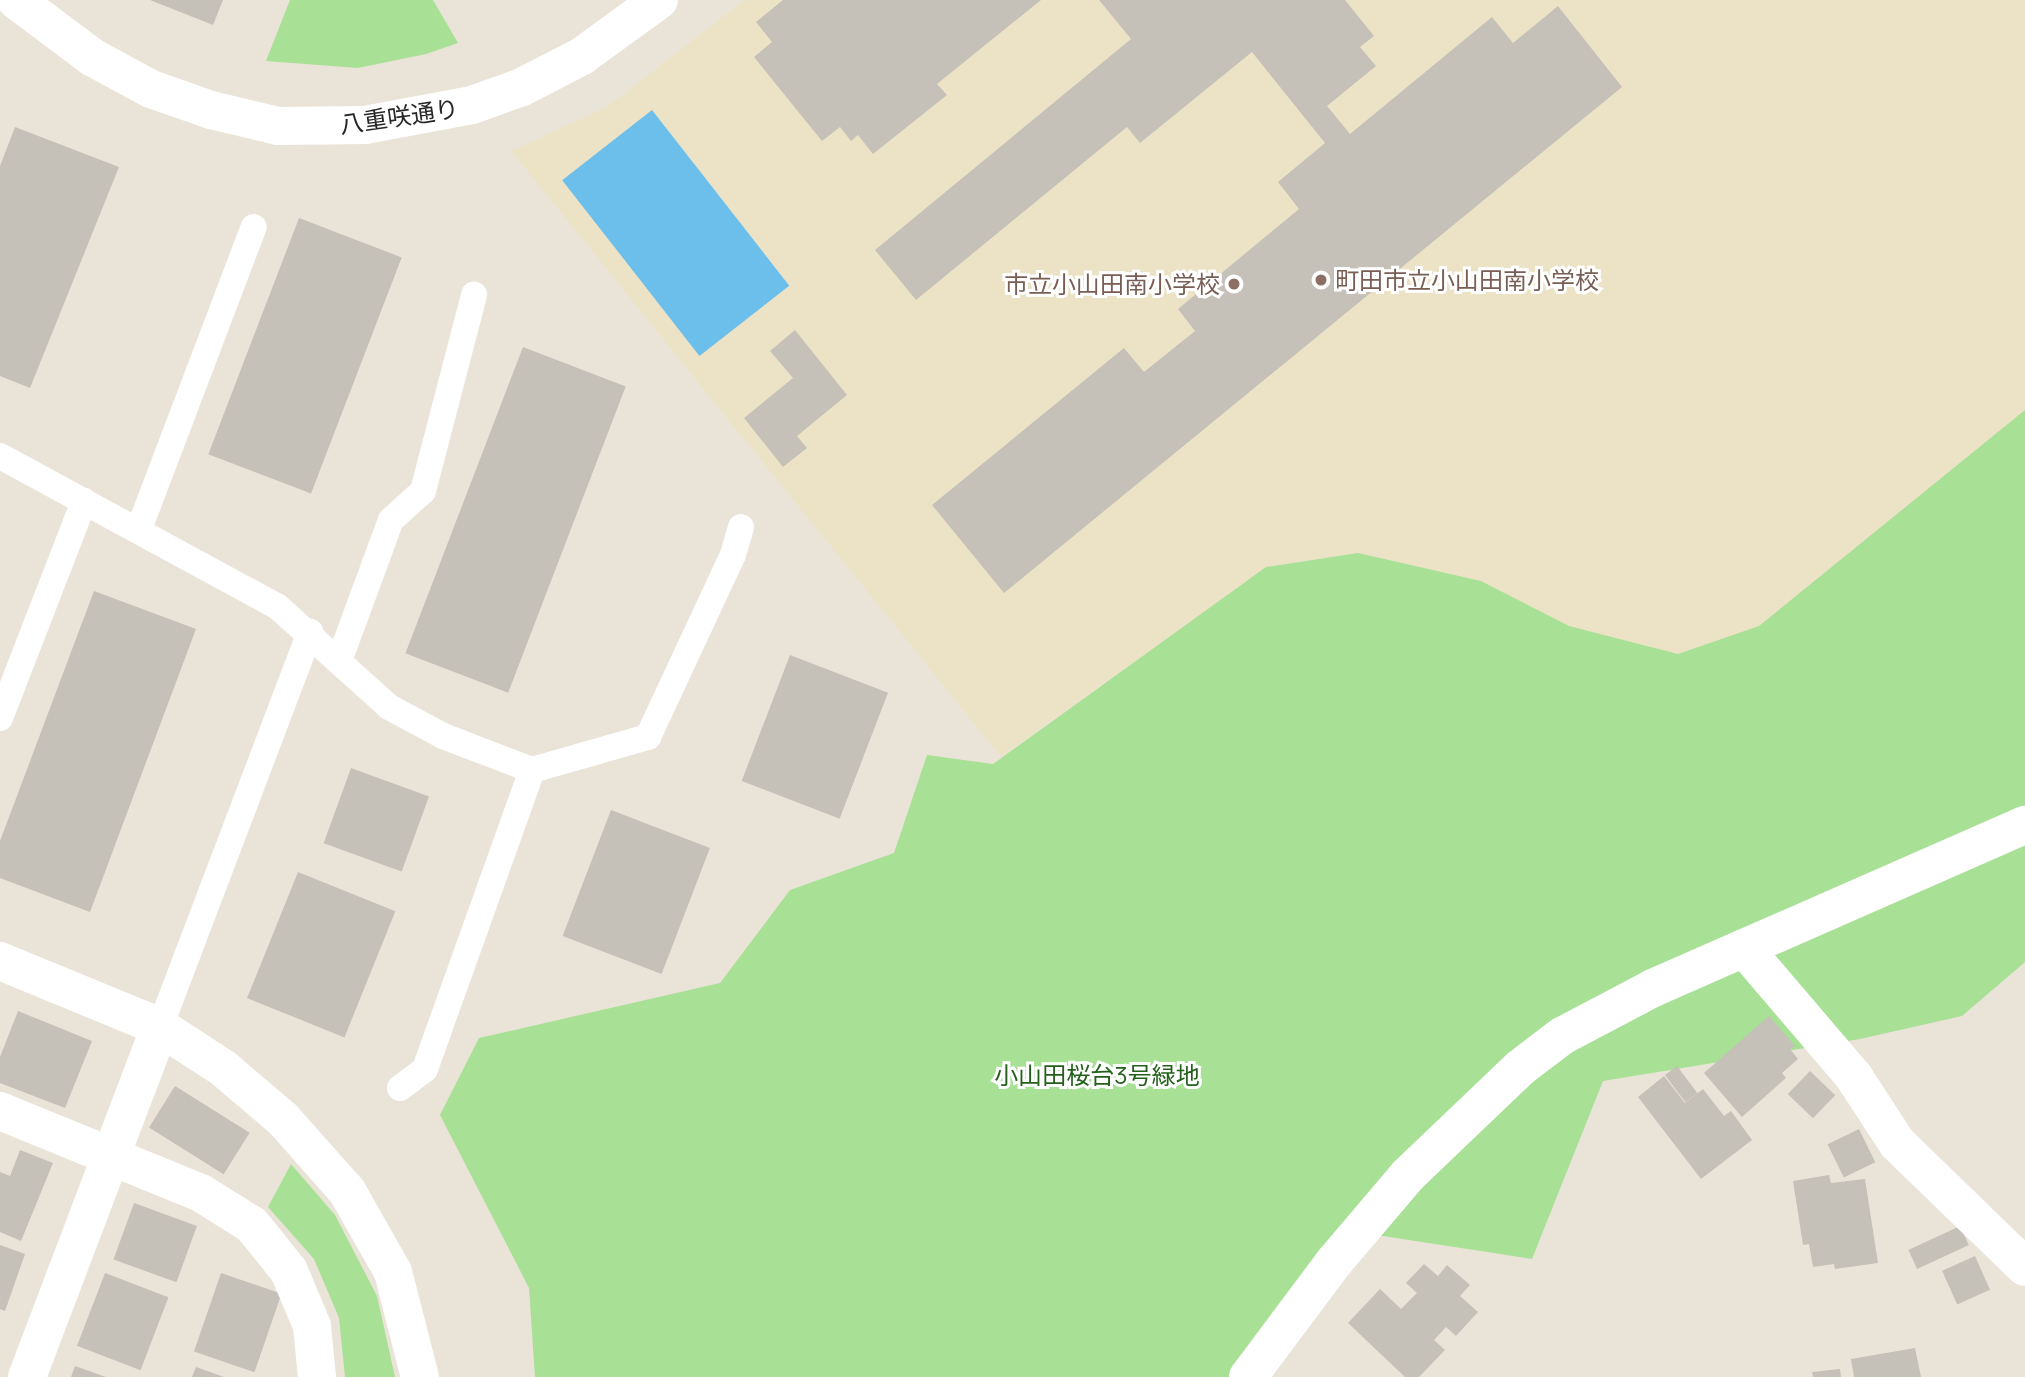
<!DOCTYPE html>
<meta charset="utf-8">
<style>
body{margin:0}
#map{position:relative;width:2025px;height:1377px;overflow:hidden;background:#eae4d8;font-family:Manrope,"Noto Sans JP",sans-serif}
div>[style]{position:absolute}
.education>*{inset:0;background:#ece3c7}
.green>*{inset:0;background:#a8e095}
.water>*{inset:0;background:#6cbfeb;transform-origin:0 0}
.building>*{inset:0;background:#c5c0b8;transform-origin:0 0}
.lane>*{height:26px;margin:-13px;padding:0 13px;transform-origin:13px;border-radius:13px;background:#fff}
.street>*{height:38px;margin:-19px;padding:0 19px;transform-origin:19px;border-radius:19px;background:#fff}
.secondary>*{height:38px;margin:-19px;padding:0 19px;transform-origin:19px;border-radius:19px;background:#fff}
.dots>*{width:19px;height:19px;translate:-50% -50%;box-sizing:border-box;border:4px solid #fff;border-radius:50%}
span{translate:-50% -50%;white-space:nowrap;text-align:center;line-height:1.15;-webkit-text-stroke:6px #fff;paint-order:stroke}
.street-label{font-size:24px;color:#272727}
.education-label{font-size:24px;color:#785e54}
.left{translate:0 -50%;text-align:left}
.right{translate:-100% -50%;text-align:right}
.park-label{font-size:24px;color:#23611a}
</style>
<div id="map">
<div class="education">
<i style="clip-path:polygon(744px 0,2025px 0,2025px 410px,1759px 626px,1678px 654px,1569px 626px,1481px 581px,1358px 553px,1267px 567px,1001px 757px,511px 151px,607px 107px)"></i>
</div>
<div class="green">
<i style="clip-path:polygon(290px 0,433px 0,458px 43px,426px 54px,358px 68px,266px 61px)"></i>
<i style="clip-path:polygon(2025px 410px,2025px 962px,1962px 1016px,1860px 1039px,1603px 1081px,1532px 1259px,1357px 1232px,1248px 1377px,535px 1377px,529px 1288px,440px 1115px,479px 1038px,720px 983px,790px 890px,894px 853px,927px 755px,993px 764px,1266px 567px,1358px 553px,1481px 581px,1569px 626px,1678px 654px,1759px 626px)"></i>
<i style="clip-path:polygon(291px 1164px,335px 1215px,377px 1296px,395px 1377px,345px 1377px,339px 1318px,314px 1259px,268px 1207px)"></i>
</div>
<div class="water">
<i style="left:652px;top:110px;width:223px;height:114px;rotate:52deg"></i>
</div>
<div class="building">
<i style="clip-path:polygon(150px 0,223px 0,213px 25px)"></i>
<i style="clip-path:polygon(783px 0,1041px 0,937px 84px,947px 95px,873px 154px,858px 135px,851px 141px,840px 127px,822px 141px,754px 57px,772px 42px,756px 22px)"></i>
<i style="clip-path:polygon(1099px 0,1345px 0,1374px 36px,1360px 47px,1376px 66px,1327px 106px,1350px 134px,1492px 17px,1513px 43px,1558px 6px,1622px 87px,1004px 593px,932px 505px,1124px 348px,1144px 372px,1195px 331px,1178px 309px,1299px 209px,1278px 182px,1325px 143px,1252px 52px,1140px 143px,1127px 127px,916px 300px,875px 250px,1131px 39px)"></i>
<i style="clip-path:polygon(15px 127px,119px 167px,30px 388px,0 376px,0 166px)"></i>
<i style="left:299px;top:218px;width:110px;height:253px;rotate:21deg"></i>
<i style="clip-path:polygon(795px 330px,847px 395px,797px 436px,807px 448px,783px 467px,744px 418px,793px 378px,770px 351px)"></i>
<i style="left:523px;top:347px;width:110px;height:328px;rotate:21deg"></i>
<i style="clip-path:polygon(94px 591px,196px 629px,90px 912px,0 878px,0 841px)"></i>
<i style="left:790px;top:655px;width:105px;height:135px;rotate:21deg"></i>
<i style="left:351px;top:768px;width:83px;height:80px;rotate:20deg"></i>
<i style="left:611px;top:810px;width:106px;height:135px;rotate:21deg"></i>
<i style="left:298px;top:872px;width:105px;height:136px;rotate:22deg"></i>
<i style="clip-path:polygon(18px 1011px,92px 1041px,65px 1108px,0 1083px,0 1057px)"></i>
<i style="clip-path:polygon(1769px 1016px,1795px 1046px,1790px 1049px,1798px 1059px,1782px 1073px,1786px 1078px,1742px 1117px,1704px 1073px)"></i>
<i style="left:1677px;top:1066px;width:34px;height:15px;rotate:53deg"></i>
<i style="left:1810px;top:1071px;width:35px;height:32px;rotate:44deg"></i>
<i style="clip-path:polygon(1664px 1076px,1685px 1103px,1703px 1089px,1724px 1116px,1731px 1111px,1752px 1140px,1701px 1179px,1638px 1097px)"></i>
<i style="left:175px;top:1086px;width:88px;height:49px;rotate:32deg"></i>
<i style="left:1859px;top:1129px;width:37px;height:35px;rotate:64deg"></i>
<i style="clip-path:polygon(20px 1150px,53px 1163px,21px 1241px,0 1232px,0 1172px,10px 1176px)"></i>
<i style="clip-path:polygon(1829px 1175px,1831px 1183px,1865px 1179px,1878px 1263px,1835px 1269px,1834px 1264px,1813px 1267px,1809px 1244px,1803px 1245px,1793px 1181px)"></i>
<i style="left:134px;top:1203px;width:67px;height:60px;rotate:20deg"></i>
<i style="left:1960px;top:1226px;width:21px;height:57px;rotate:65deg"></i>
<i style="clip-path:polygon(0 1245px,25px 1254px,5px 1311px,0 1309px)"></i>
<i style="left:1975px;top:1256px;width:37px;height:36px;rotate:66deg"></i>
<i style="clip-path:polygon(1424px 1264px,1438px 1276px,1447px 1265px,1470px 1285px,1460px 1296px,1478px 1312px,1456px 1336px,1446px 1327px,1434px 1340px,1445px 1350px,1419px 1377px,1405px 1377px,1348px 1323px,1380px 1289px,1401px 1309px,1417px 1293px,1406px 1283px)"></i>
<i style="left:105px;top:1273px;width:68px;height:78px;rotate:21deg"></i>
<i style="left:221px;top:1273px;width:64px;height:83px;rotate:19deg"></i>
<i style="clip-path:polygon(1915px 1348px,1921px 1377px,1854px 1377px,1851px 1359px)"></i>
<i style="clip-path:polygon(75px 1366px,106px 1377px,71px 1377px)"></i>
<i style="clip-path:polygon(196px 1367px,224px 1377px,192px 1377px)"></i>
<i style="clip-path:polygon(1840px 1369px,1841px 1377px,1813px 1377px,1812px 1372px)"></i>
</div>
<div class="lane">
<i style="left:0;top:456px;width:316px;rotate:28.5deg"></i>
<i style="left:278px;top:607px;width:149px;rotate:42deg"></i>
<i style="left:389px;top:707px;width:61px;rotate:28.2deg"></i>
<i style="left:443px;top:736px;width:95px;rotate:20.9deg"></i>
<i style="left:532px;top:770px;width:121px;rotate:-15.9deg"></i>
<i style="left:648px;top:737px;width:201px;rotate:-65deg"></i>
<i style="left:733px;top:555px;width:29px;rotate:-74deg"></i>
<i style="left:139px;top:529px;width:323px;rotate:-69.2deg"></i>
<i style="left:339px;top:661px;width:150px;rotate:-69.8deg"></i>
<i style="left:391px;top:520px;width:43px;rotate:-42.2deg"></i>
<i style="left:423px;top:491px;width:203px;rotate:-75.4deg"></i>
<i style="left:0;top:718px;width:233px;rotate:-68.8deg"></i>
<i style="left:160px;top:1027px;width:423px;rotate:-69.2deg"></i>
<i style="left:400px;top:1088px;width:31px;rotate:-37deg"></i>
<i style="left:425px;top:1069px;width:318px;rotate:-70.3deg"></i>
</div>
<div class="street">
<i style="left:1744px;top:948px;width:170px;rotate:49.5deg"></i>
<i style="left:1854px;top:1077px;width:79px;rotate:56.9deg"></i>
<i style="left:1897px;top:1143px;width:178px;rotate:44.1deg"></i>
<i style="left:0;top:1111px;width:217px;rotate:22.2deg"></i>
<i style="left:201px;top:1193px;width:60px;rotate:32.1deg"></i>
<i style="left:252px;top:1225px;width:59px;rotate:51.2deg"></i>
<i style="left:289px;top:1271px;width:60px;rotate:67.3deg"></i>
<i style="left:312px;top:1326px;width:51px;rotate:84.4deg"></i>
<i style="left:27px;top:1377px;width:374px;rotate:-69.2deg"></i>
<i style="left:1248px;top:1377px;width:144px;rotate:-53.2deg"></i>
<i style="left:1334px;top:1262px;width:114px;rotate:-49.6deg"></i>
<i style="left:1408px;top:1175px;width:155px;rotate:-43.7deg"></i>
<i style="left:1520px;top:1068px;width:53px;rotate:-37.3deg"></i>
<i style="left:1562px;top:1036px;width:103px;rotate:-27.8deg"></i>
<i style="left:1653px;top:988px;width:406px;rotate:-23.7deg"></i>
</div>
<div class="secondary">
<i style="left:16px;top:0;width:95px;rotate:36.9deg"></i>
<i style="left:92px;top:57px;width:67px;rotate:28.5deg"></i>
<i style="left:151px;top:89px;width:64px;rotate:19.3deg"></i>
<i style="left:211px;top:110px;width:69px;rotate:13.4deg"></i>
<i style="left:278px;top:126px;width:87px;rotate:-0.7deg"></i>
<i style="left:365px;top:125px;width:109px;rotate:-10.6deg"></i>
<i style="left:472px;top:105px;width:53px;rotate:-19.8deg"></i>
<i style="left:522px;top:87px;width:68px;rotate:-27.3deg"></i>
<i style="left:582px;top:56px;width:95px;rotate:-36deg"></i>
<i style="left:0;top:961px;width:173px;rotate:22.4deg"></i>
<i style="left:160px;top:1027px;width:75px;rotate:33.1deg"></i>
<i style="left:223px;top:1068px;width:79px;rotate:40.4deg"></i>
<i style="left:283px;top:1119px;width:96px;rotate:48.4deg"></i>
<i style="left:347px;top:1191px;width:93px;rotate:60.4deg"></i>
<i style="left:393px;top:1272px;width:108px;rotate:75.6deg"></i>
</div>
<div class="dots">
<i style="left:1321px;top:280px;background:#8d6e63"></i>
<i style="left:1234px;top:284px;background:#8d6e63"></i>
</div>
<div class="street-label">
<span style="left:399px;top:116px;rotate:-8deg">八重咲通り</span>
</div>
<div class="education-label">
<span class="left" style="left:1335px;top:280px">町田市立小山田南小学校</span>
<span class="right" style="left:1220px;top:284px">市立小山田南小学校</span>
</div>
<div class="park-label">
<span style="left:1097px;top:1075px">小山田桜台3号緑地</span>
</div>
</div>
